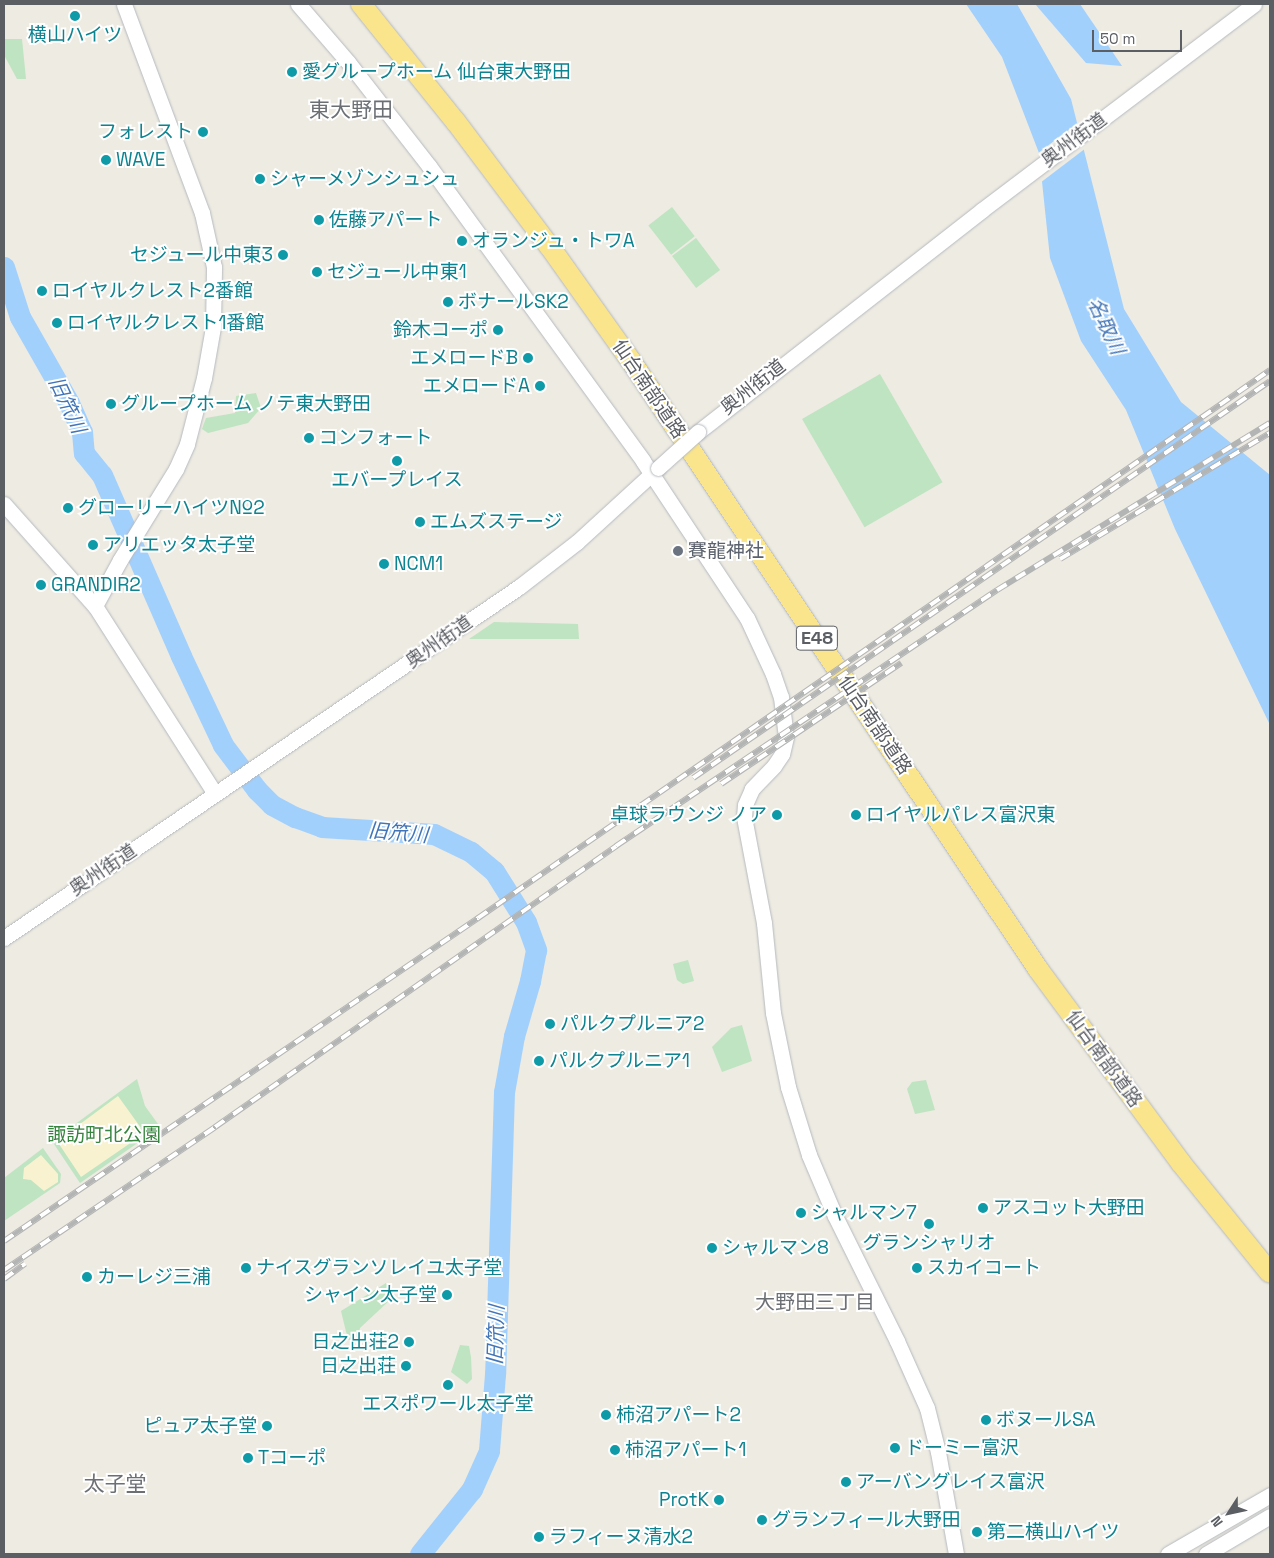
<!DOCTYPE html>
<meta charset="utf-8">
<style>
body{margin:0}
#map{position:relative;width:1274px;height:1558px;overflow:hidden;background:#edebe2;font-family:"Space Grotesk","Noto Sans JP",sans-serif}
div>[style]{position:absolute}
.green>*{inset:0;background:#bfe4c1;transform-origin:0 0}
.sand>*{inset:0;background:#f9f2d1}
.water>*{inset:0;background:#a2d0fd}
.pier>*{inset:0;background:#edebe2}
.river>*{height:21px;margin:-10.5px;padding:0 10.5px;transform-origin:10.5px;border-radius:10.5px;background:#a2d0fd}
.roads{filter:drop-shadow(0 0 1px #b6b9be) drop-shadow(0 0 1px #b6b9be)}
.secondary>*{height:15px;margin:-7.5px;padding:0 7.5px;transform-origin:7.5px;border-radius:7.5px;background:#fff}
.highway>*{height:20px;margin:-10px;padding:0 10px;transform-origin:10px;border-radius:10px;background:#fae58c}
.rail>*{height:5.5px;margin-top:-2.75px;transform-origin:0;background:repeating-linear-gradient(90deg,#fff 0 11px,#b3b4b4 0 22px);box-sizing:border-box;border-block:1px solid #b3b4b4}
.bridges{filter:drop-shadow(0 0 1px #b6b9be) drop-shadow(0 0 1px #b6b9be)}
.secondary-bridge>*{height:15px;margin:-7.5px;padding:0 7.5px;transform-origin:7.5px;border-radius:7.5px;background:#fff}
.dots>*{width:14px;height:14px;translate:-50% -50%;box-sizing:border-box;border:2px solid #fff;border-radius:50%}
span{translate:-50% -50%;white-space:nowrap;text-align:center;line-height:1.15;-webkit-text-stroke:4px #fff;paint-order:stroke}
.shield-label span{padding:1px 4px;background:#fff;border:1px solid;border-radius:4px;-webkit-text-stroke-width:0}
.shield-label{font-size:18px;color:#5b5e63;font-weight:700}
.culture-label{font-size:19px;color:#0d838f}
.left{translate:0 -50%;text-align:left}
.right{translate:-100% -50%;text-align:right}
.street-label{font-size:19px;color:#5b5e63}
.worship-label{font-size:19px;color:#5b616d}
.park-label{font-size:19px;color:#37853f}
.water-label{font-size:20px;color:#4275b7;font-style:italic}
.neighbourhood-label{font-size:20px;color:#6c7075}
.quarter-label{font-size:21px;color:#6c7075}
.frame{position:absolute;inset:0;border:5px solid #5b5e63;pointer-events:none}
.north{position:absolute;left:1204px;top:1488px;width:50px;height:50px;-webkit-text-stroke:4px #fff;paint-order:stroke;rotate:235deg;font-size:14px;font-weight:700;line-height:20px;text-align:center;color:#5b5e63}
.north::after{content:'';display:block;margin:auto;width:18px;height:22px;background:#5b5e63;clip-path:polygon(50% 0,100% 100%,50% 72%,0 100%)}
.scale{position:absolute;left:1092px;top:30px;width:90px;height:22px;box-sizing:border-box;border:2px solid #5b5e63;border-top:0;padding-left:6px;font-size:15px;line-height:18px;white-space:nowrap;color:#5b5e63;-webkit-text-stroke:4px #fff;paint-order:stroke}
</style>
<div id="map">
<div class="green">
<i style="clip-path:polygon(4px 39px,22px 39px,26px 79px,17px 79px,4px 55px)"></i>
<i style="left:672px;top:207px;width:37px;height:30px;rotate:52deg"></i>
<i style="left:696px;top:238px;width:40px;height:30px;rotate:53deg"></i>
<i style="left:880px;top:374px;width:125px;height:90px;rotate:60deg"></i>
<i style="clip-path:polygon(256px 393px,261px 408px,248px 423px,208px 433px,202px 429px,206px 418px,235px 413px,236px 396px)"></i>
<i style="clip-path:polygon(494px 622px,578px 624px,579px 639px,469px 639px)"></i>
<i style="clip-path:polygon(688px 960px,694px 981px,683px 984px,677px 980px,673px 964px)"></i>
<i style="clip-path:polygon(742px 1025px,752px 1061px,722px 1072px,712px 1047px,731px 1028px)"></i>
<i style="clip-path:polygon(137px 1079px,145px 1106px,158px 1124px,137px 1139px,139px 1142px,80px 1183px,52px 1141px)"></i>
<i style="clip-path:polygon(926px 1080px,935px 1110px,915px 1114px,907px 1089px,912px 1082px)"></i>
<i style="clip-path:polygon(43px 1148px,61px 1174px,60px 1183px,4px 1221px,4px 1178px)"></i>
<i style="clip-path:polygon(386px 1283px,393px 1291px,391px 1299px,360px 1328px,358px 1337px,353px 1340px,348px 1340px,341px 1311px)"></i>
<i style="clip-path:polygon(460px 1345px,469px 1346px,471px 1357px,472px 1379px,467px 1384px,451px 1372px)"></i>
</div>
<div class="sand">
<i style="clip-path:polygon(118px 1096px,141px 1128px,131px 1137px,129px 1144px,81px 1177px,57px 1141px)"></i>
<i style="clip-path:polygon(41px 1155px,58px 1174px,58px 1182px,44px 1191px,31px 1180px,23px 1179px,24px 1168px)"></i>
</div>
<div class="water">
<i style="clip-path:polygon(966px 4px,1017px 4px,1071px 99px,1124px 309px,1181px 402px,1270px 475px,1270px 725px,1175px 529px,1126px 410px,1081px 341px,1050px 258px,1039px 153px,1002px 57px)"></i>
<i style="clip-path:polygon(1035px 4px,1080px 4px,1122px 66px,1086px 63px)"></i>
</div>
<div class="pier">
<i style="clip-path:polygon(1079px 122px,1086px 148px,1040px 183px,1037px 154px)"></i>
</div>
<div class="river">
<i style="left:4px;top:267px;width:52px;rotate:72.3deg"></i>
<i style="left:20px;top:317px;width:99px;rotate:60.3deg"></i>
<i style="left:69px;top:403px;width:32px;rotate:66deg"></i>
<i style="left:82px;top:432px;width:21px;rotate:85deg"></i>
<i style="left:84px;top:453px;width:28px;rotate:51deg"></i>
<i style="left:102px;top:475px;width:197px;rotate:66.4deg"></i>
<i style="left:181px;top:656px;width:98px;rotate:64.7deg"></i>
<i style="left:223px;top:745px;width:56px;rotate:52.9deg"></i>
<i style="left:257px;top:790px;width:21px;rotate:45deg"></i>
<i style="left:272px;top:805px;width:26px;rotate:28deg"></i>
<i style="left:295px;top:817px;width:29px;rotate:20deg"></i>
<i style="left:322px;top:827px;width:112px;rotate:3.6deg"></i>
<i style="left:434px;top:834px;width:41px;rotate:25.9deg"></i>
<i style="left:471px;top:852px;width:30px;rotate:40deg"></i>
<i style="left:494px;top:871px;width:60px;rotate:57.9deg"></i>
<i style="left:526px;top:922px;width:30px;rotate:70deg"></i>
<i style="left:536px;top:950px;width:32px;rotate:101deg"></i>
<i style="left:530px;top:981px;width:57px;rotate:106.2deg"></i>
<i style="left:514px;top:1036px;width:57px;rotate:100.1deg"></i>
<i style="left:504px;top:1092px;width:282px;rotate:91.8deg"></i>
<i style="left:495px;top:1374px;width:77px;rotate:94.5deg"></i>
<i style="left:489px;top:1451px;width:42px;rotate:114.1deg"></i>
<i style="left:472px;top:1489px;width:83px;rotate:128.7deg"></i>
</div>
<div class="roads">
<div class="secondary">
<i style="left:298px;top:4px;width:77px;rotate:49.2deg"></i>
<i style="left:348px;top:62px;width:132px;rotate:52.1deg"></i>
<i style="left:429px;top:166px;width:364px;rotate:54deg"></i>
<i style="left:643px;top:461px;width:188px;rotate:56.5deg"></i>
<i style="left:747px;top:618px;width:62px;rotate:65.1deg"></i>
<i style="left:773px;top:674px;width:24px;rotate:71deg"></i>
<i style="left:781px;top:697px;width:40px;rotate:82.9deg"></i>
<i style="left:786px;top:737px;width:17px;rotate:103deg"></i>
<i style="left:782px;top:754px;width:14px;rotate:124deg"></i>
<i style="left:774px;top:766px;width:32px;rotate:134deg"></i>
<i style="left:752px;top:789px;width:17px;rotate:114deg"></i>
<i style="left:745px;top:805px;width:12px;rotate:95deg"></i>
<i style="left:744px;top:817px;width:108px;rotate:79.3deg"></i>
<i style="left:764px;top:923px;width:90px;rotate:84.3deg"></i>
<i style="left:773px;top:1013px;width:76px;rotate:78.5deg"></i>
<i style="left:788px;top:1087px;width:71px;rotate:72.8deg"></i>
<i style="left:809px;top:1155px;width:66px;rotate:66.9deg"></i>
<i style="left:835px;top:1216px;width:140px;rotate:63.6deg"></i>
<i style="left:897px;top:1341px;width:73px;rotate:65.9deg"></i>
<i style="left:927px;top:1408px;width:45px;rotate:76deg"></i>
<i style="left:938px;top:1452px;width:104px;rotate:80deg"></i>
<i style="left:698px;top:432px;width:360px;rotate:-38deg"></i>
<i style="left:982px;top:210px;width:341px;rotate:-37.1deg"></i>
<i style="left:4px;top:504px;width:137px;rotate:48.3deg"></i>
<i style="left:95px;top:606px;width:223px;rotate:57.4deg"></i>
<i style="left:95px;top:606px;width:52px;rotate:-61.5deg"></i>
<i style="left:120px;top:560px;width:107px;rotate:-58.4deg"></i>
<i style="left:176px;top:469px;width:27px;rotate:-66deg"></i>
<i style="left:187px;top:444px;width:68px;rotate:-75.6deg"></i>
<i style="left:204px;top:378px;width:52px;rotate:-80deg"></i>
<i style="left:213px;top:327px;width:60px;rotate:-89deg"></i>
<i style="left:214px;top:267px;width:55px;rotate:-102.5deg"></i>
<i style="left:202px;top:213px;width:223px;rotate:-110.5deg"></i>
<i style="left:4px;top:938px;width:623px;rotate:-34.28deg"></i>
<i style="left:519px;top:587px;width:73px;rotate:-37.8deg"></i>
<i style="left:577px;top:542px;width:110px;rotate:-42.4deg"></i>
<i style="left:1168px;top:1554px;width:118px;rotate:-30deg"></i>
<i style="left:1206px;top:1554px;width:74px;rotate:-30.7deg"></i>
</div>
<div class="highway">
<i style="left:361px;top:4px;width:151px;rotate:51.2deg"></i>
<i style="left:456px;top:122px;width:156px;rotate:53.1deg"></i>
<i style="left:550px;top:247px;width:140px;rotate:54.6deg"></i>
<i style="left:631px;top:361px;width:732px;rotate:56.2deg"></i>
<i style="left:1038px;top:969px;width:241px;rotate:53.6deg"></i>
<i style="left:1181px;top:1163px;width:141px;rotate:51deg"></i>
</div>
</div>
<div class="rail">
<i style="left:1060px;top:559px;width:245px;rotate:-31deg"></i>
<i style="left:693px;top:778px;width:700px;rotate:-34.53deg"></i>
<i style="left:721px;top:784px;width:217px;rotate:-33.9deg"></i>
<i style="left:4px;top:1241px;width:574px;rotate:-34.27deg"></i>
<i style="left:478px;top:918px;width:963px;rotate:-34.68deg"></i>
<i style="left:4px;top:1270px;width:255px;rotate:-34.1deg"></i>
<i style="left:215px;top:1127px;width:490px;rotate:-35deg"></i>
<i style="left:616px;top:846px;width:459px;rotate:-33.9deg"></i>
<i style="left:997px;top:590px;width:320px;rotate:-31.5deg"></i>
<i style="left:4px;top:1279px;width:26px;rotate:-36deg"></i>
</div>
<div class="bridges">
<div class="secondary-bridge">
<i style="left:658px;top:468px;width:54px;rotate:-42deg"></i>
</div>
</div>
<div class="dots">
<i style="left:75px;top:16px;background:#0f9aa8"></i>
<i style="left:292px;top:72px;background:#0f9aa8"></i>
<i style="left:203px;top:132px;background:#0f9aa8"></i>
<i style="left:106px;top:160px;background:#0f9aa8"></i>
<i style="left:260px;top:179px;background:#0f9aa8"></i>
<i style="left:319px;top:220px;background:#0f9aa8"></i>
<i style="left:462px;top:241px;background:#0f9aa8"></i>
<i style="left:283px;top:255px;background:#0f9aa8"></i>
<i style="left:317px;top:272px;background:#0f9aa8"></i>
<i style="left:42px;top:291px;background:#0f9aa8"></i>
<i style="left:448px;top:302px;background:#0f9aa8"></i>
<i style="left:57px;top:323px;background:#0f9aa8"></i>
<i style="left:498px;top:330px;background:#0f9aa8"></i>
<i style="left:528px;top:358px;background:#0f9aa8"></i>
<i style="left:540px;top:386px;background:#0f9aa8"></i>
<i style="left:111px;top:404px;background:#0f9aa8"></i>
<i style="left:309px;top:438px;background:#0f9aa8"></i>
<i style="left:397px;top:461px;background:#0f9aa8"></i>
<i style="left:68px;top:508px;background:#0f9aa8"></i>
<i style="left:420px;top:522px;background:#0f9aa8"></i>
<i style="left:93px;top:545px;background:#0f9aa8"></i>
<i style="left:678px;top:551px;background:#6b7280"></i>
<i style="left:384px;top:564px;background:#0f9aa8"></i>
<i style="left:41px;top:585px;background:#0f9aa8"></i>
<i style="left:777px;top:815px;background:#0f9aa8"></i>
<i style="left:856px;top:815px;background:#0f9aa8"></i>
<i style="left:550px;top:1024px;background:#0f9aa8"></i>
<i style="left:539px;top:1061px;background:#0f9aa8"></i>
<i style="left:983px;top:1208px;background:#0f9aa8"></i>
<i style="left:801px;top:1213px;background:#0f9aa8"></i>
<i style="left:929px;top:1224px;background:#0f9aa8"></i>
<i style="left:712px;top:1248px;background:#0f9aa8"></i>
<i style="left:246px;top:1268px;background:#0f9aa8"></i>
<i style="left:917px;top:1268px;background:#0f9aa8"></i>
<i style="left:87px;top:1277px;background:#0f9aa8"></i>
<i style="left:447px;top:1295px;background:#0f9aa8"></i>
<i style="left:409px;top:1342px;background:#0f9aa8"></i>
<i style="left:406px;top:1366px;background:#0f9aa8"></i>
<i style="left:448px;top:1385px;background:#0f9aa8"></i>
<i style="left:606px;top:1415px;background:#0f9aa8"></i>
<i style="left:986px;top:1420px;background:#0f9aa8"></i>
<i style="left:267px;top:1426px;background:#0f9aa8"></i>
<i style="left:895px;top:1448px;background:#0f9aa8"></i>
<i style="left:615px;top:1450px;background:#0f9aa8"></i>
<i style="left:248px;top:1458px;background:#0f9aa8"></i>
<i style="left:846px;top:1482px;background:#0f9aa8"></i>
<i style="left:719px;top:1500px;background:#0f9aa8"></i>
<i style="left:762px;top:1520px;background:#0f9aa8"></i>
<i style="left:977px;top:1532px;background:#0f9aa8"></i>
<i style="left:539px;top:1537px;background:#0f9aa8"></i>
</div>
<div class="shield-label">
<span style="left:817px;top:638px">E48</span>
</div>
<div class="culture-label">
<span style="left:75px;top:35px">横山ハイツ</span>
<span class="left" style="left:302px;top:72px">愛グループホーム 仙台東大野田</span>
<span class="right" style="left:193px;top:132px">フォレスト</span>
<span class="left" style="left:116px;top:160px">WAVE</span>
<span class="left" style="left:270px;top:179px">シャーメゾンシュシュ</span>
<span class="left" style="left:329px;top:220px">佐藤アパート</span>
<span class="left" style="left:472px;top:241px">オランジュ・トワA</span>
<span class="right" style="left:273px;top:255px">セジュール中東3</span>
<span class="left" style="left:327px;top:272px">セジュール中東1</span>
<span class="left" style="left:52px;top:291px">ロイヤルクレスト2番館</span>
<span class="left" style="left:458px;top:302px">ボナールSK2</span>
<span class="left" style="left:67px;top:323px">ロイヤルクレスト1番館</span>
<span class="right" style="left:488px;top:330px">鈴木コーポ</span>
<span class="right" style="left:518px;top:358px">エメロードB</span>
<span class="right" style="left:530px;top:386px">エメロードA</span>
<span class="left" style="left:121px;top:404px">グループホーム ノテ東大野田</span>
<span class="left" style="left:319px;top:438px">コンフォート</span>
<span style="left:397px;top:480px">エバープレイス</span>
<span class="left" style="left:78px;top:508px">グローリーハイツ№2</span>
<span class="left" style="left:430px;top:522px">エムズステージ</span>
<span class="left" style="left:103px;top:545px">アリエッタ太子堂</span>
<span class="left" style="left:394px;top:564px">NCM1</span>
<span class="left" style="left:51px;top:585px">GRANDIR2</span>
<span class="right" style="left:767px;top:815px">卓球ラウンジ ノア</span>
<span class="left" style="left:866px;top:815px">ロイヤルパレス富沢東</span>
<span class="left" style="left:560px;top:1024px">パルクプルニア2</span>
<span class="left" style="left:549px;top:1061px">パルクプルニア1</span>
<span class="left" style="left:993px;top:1208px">アスコット大野田</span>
<span class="left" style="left:811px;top:1213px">シャルマン7</span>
<span style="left:929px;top:1243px">グランシャリオ</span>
<span class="left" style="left:722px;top:1248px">シャルマン8</span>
<span class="left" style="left:256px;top:1268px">ナイスグランソレイユ太子堂</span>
<span class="left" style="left:927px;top:1268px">スカイコート</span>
<span class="left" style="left:97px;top:1277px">カーレジ三浦</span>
<span class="right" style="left:437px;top:1295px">シャイン太子堂</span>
<span class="right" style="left:399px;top:1342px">日之出荘2</span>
<span class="right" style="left:396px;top:1366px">日之出荘</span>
<span style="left:448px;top:1404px">エスポワール太子堂</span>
<span class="left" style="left:616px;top:1415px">柿沼アパート2</span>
<span class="left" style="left:996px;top:1420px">ボヌールSA</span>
<span class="right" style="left:257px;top:1426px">ピュア太子堂</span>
<span class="left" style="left:905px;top:1448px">ドーミー富沢</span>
<span class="left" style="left:625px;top:1450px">柿沼アパート1</span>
<span class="left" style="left:258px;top:1458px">Tコーポ</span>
<span class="left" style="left:856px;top:1482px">アーバングレイス富沢</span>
<span class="right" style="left:709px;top:1500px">ProtK</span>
<span class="left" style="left:772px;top:1520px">グランフィール大野田</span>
<span class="left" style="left:987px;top:1532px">第二横山ハイツ</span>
<span class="left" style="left:549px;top:1537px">ラフィーヌ清水2</span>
</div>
<div class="street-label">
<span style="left:1074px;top:140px;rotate:-37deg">奥州街道</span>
<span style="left:753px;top:387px;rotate:-38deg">奥州街道</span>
<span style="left:649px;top:389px;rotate:56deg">仙台南部道路</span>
<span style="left:439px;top:642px;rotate:-35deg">奥州街道</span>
<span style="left:875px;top:725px;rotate:56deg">仙台南部道路</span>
<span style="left:103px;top:870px;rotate:-34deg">奥州街道</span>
<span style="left:1104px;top:1059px;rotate:54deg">仙台南部道路</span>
</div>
<div class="worship-label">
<span class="left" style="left:688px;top:551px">賽龍神社</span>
</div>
<div class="park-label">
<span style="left:104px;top:1135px">諏訪町北公園</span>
</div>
<div class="water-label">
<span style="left:1106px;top:326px;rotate:65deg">名取川</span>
<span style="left:67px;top:405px;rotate:65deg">旧笊川</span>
<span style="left:398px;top:833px;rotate:5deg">旧笊川</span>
<span style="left:496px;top:1335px;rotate:-88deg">旧笊川</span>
</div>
<div class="neighbourhood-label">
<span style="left:815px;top:1302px">大野田三丁目</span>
</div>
<div class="quarter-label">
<span style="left:351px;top:110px">東大野田</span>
<span style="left:115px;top:1484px">太子堂</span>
</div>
<div class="frame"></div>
<div class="north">N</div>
<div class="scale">50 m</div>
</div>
